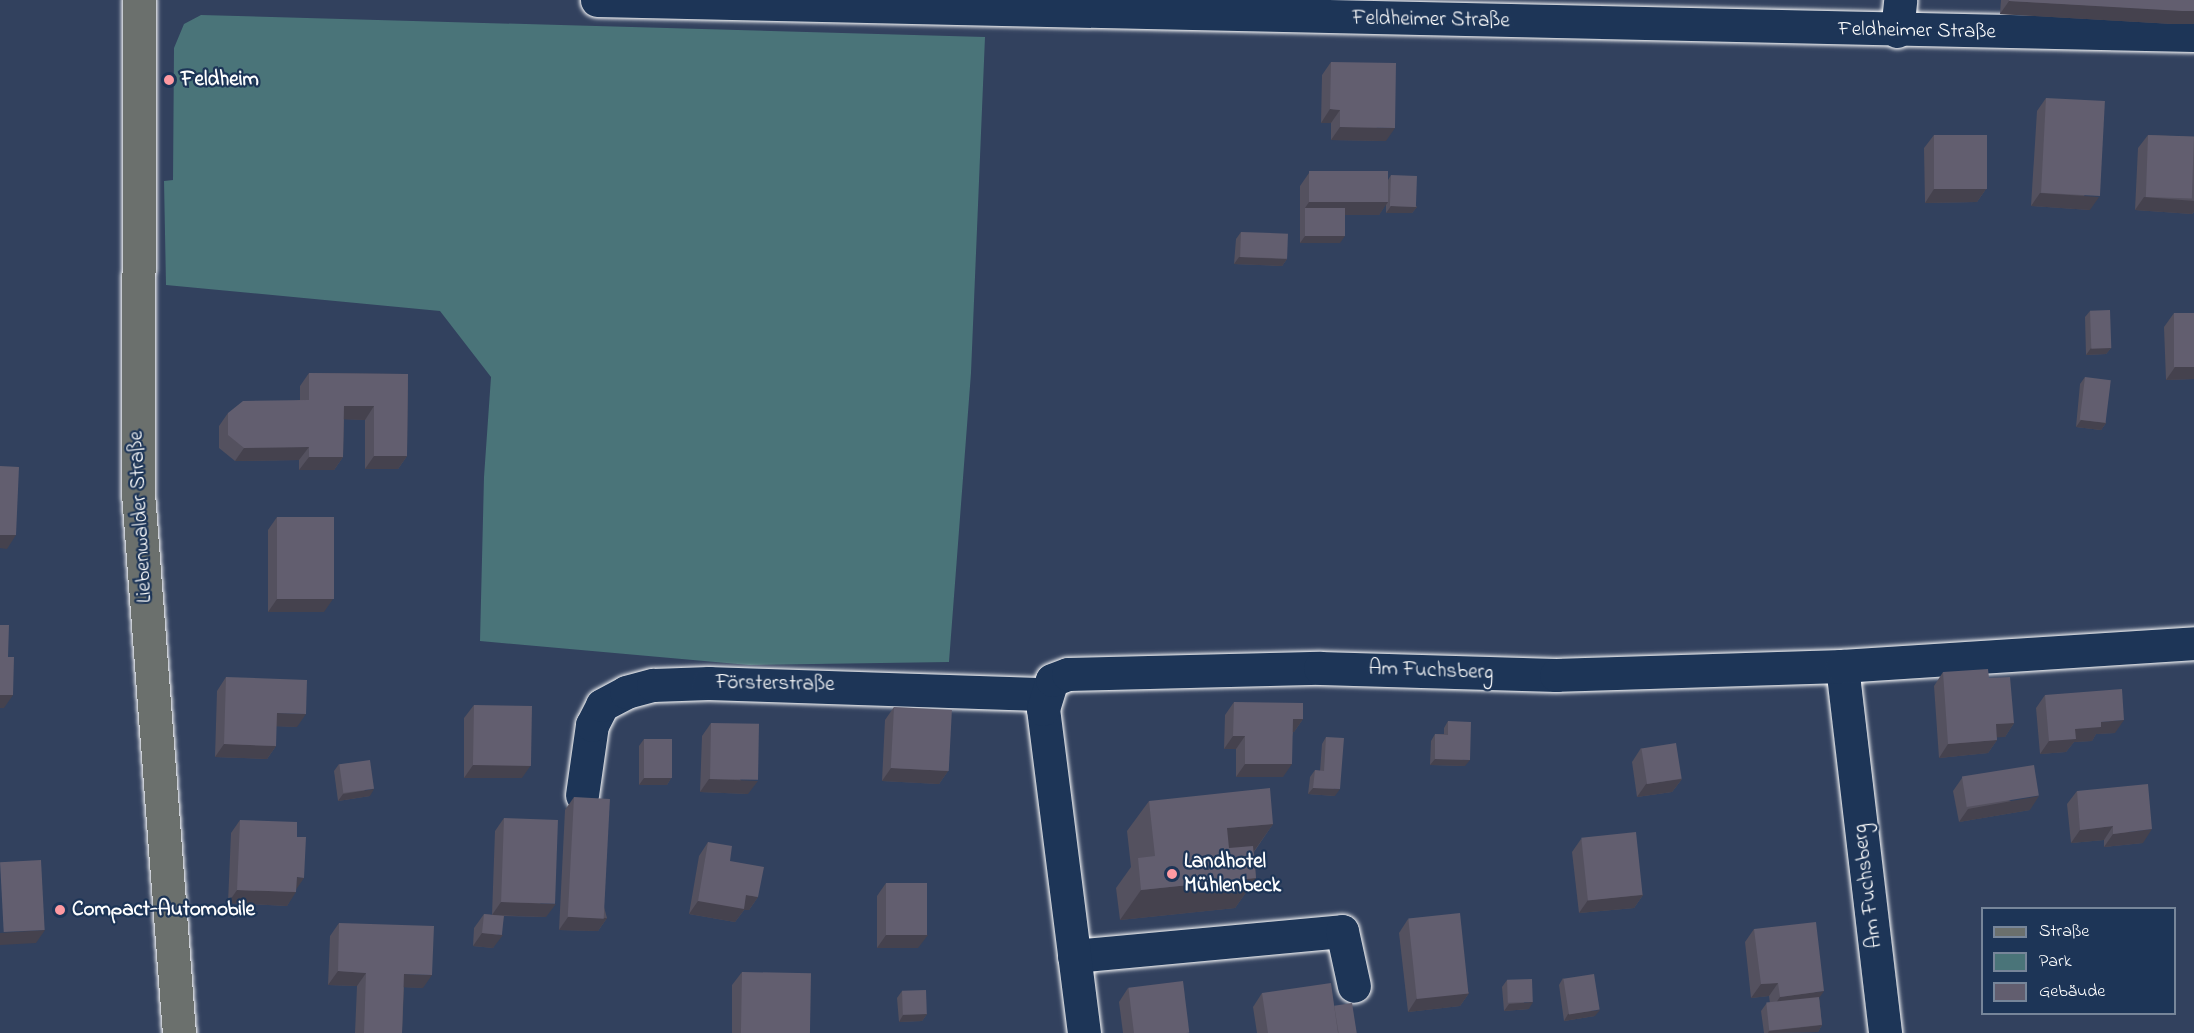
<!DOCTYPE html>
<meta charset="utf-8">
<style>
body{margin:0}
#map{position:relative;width:2194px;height:1033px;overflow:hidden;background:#32415e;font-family:"Indie Flower",sans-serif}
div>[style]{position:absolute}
.green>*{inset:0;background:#4a7479}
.roads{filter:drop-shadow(0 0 2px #fff) drop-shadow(0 0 2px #fff)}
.minor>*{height:33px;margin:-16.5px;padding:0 16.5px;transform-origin:16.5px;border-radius:16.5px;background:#1d3557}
.major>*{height:33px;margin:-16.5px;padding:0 16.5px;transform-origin:16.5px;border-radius:16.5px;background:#6b706d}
.wall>*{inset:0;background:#54515f}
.shaded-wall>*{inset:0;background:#45424e}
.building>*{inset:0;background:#625e6f;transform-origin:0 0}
.dots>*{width:16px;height:16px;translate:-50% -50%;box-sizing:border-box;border:3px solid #1d3557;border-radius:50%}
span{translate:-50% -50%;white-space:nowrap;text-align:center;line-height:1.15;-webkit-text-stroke:4.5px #1d3557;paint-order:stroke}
.street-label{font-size:21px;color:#fff}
.poi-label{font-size:21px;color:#fff;font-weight:700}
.left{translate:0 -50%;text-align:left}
.legend{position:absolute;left:1981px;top:907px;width:195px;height:108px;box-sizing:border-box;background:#1d3557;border:2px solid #77869a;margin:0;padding:8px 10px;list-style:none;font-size:18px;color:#fff}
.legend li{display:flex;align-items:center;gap:12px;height:30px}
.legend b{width:30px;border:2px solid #77869a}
</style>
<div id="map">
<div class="green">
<i style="clip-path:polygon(201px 15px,985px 37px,971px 373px,949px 662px,749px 665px,480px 641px,484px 477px,491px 377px,440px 311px,166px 285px,164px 181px,173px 180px,174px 48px,184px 24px)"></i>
</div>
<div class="roads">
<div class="minor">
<i style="left:597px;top:0;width:1597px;rotate:1.26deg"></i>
<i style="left:1897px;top:31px;width:31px;rotate:-84deg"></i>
<i style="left:1842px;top:666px;width:370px;rotate:83.3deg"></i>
<i style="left:582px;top:795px;width:71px;rotate:-81.9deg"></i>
<i style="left:592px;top:725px;width:22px;rotate:-63deg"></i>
<i style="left:602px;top:705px;width:27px;rotate:-28deg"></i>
<i style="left:626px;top:692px;width:28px;rotate:-15deg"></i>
<i style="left:653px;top:685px;width:56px;rotate:-2deg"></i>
<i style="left:709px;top:683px;width:336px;rotate:1.9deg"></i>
<i style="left:1074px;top:956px;width:269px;rotate:-5.3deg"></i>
<i style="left:1342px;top:931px;width:56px;rotate:77.7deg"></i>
<i style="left:1084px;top:1033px;width:327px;rotate:-97.2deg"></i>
<i style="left:1043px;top:709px;width:30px;rotate:-73deg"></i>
<i style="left:1052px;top:680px;width:17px;rotate:-21deg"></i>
<i style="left:1068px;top:674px;width:252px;rotate:-1.4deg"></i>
<i style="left:1320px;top:668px;width:236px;rotate:1.7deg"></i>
<i style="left:1556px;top:675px;width:286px;rotate:-1.8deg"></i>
<i style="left:1842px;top:666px;width:353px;rotate:-3.7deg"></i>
</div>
<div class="major">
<i style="left:139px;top:0;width:493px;rotate:90.1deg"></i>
<i style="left:138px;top:493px;width:542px;rotate:85.66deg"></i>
</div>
</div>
<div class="wall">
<i style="clip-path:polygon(2001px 0,2194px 0,2173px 24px,2000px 14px)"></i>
<i style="clip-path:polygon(1331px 62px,1386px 141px,1331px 140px,1331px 123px,1321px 123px,1322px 75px)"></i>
<i style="clip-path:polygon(2046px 98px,2090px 210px,2031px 206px,2037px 111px)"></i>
<i style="clip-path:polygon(1934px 135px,1986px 189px,1977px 202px,1925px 203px,1924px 148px)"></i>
<i style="clip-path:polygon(2148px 135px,2194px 137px,2194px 212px,2192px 214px,2135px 210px,2138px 148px)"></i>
<i style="clip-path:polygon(1309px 173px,1388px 180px,1391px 175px,1417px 207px,1412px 213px,1386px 213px,1386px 204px,1379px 215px,1345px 215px,1340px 243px,1300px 243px,1300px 186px)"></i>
<i style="clip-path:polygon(1241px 232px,1287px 259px,1282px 266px,1234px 264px,1236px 239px)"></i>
<i style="clip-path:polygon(2090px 311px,2111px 348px,2106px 354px,2086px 355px,2085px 317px)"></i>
<i style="clip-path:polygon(2174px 313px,2194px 379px,2166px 380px,2164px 327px)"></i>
<i style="clip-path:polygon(309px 373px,408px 374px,407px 456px,398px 469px,365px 469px,365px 420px,344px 419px,343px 457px,334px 470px,299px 470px,299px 460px,235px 461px,219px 448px,219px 426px,228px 413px,300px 400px,300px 386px)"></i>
<i style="clip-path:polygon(2085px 377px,2106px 423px,2101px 430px,2076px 427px,2080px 384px)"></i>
<i style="clip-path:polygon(277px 517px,324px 612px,268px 612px,268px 530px)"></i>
<i style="clip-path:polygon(1943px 672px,1989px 678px,2014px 723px,2005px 737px,1997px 737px,1997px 740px,1988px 753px,1939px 758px,1934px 686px)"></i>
<i style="clip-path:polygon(226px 677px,297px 727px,276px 726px,276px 746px,267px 759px,215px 757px,217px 691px)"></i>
<i style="clip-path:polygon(2045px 695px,2115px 733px,2096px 734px,2092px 741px,2074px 742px,2066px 752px,2040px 754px,2036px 708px)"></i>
<i style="clip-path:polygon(1234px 702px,1303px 719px,1294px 732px,1293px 732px,1283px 777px,1236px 777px,1236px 749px,1224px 749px,1225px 715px)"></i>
<i style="clip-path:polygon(474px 705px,522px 778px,464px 778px,464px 718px)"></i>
<i style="clip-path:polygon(894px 707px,948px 771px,939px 784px,882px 781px,885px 720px)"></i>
<i style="clip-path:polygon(1448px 721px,1465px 766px,1430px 765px,1431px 741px,1435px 734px,1444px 734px,1444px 728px)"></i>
<i style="clip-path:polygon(711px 723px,748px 794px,700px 792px,702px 736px)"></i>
<i style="clip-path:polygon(1326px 737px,1335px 796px,1308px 794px,1310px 777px,1315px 770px,1320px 771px,1322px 744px)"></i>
<i style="clip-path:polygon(644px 739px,671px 778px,667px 785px,639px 785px,639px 746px)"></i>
<i style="clip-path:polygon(1641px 748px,1682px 779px,1672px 792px,1637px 797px,1632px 762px)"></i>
<i style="clip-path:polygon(339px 764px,370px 796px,338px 801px,334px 771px)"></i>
<i style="clip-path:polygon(1962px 778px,2030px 810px,1959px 822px,1953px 791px)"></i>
<i style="clip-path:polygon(2077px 791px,2143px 843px,2104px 847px,2104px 840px,2071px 843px,2067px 804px)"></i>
<i style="clip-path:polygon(574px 797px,607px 918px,598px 931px,559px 930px,565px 810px)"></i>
<i style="clip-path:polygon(1149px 801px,1273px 824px,1254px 852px,1256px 878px,1235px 908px,1120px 920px,1116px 888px,1131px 867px,1127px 831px)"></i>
<i style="clip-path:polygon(504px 818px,546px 917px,504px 916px,493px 948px,473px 946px,474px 928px,484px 914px,492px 915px,495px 831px)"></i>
<i style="clip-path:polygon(240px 820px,296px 890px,287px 906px,228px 903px,231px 833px)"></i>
<i style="clip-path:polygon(1581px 839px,1643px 895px,1634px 908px,1579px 913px,1572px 852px)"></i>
<i style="clip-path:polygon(708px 842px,730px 861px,758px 897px,749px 910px,744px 910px,735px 922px,689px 914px,699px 856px)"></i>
<i style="clip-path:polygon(886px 883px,918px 948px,877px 948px,877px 896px)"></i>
<i style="clip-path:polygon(1408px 919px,1469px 993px,1460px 1006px,1408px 1012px,1399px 933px)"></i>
<i style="clip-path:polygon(339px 923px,423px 988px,404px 987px,402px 1033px,355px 1033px,357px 986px,328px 985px,330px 936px)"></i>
<i style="clip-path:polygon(1754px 929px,1819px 997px,1822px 1025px,1818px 1032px,1764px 1033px,1761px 1011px,1766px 1004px,1770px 1004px,1769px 996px,1751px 998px,1745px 942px)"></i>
<i style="clip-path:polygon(742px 972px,810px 1033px,732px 1033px,732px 985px)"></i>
<i style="clip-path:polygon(1563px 978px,1595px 1016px,1564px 1021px,1559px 985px)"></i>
<i style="clip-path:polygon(1507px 980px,1529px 1009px,1504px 1011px,1502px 987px)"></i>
<i style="clip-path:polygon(1128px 988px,1189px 1033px,1123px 1033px,1119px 1002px)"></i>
<i style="clip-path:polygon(902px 991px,927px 1014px,922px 1021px,899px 1022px,897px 998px)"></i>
<i style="clip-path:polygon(1262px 993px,1334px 1006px,1357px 1033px,1257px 1033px,1253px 1007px)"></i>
</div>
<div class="shaded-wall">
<i style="clip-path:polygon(2009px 1px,2194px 11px,2194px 24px,2173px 24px,2000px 14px)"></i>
<i style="clip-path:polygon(1330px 109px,1340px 110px,1331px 123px,1321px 123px)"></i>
<i style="clip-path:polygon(1340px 127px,1395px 128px,1386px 141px,1331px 140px)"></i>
<i style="clip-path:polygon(1934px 189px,1986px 189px,1977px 202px,1925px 203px)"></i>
<i style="clip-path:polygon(2040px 193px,2099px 197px,2090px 210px,2031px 206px)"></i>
<i style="clip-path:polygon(2144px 197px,2194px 201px,2194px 212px,2192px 214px,2135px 210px)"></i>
<i style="clip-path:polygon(1309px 202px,1388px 202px,1379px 215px,1305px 215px,1305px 208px)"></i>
<i style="clip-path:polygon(1391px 206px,1417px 207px,1412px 213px,1386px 213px)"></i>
<i style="clip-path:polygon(1305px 236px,1345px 236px,1340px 243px,1300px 243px)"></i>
<i style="clip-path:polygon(1239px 257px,1287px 259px,1282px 266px,1234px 264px)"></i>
<i style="clip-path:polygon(2091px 348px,2111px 348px,2106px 354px,2086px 355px)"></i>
<i style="clip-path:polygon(2194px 366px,2194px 379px,2166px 380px,2175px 367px)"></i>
<i style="clip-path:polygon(344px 406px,374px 406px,365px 420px,335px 419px)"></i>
<i style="clip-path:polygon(2081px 420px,2106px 423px,2101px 430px,2076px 427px)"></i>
<i style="clip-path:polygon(309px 447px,299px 460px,235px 461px,244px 448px)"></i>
<i style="clip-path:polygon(374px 456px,407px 456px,398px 469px,365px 469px)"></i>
<i style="clip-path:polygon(309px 457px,343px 457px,334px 470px,299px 470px)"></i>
<i style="clip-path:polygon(0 535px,16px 535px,7px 549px,0 548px)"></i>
<i style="clip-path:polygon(277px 599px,333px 599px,324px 612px,268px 612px)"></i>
<i style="clip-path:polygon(0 695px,13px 695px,4px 708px,0 708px)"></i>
<i style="clip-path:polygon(277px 713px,306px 714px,297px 727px,267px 726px)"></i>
<i style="clip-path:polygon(1293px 719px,1303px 719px,1294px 732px,1284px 732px)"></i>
<i style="clip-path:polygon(2124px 720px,2115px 733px,2096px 734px,2092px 741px,2074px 742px,2066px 752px,2040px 754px,2049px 741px,2075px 729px,2101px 722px)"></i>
<i style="clip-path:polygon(2014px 723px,2005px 737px,1986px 738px,1996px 724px)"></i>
<i style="clip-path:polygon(1233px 736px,1245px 736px,1236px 749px,1224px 749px)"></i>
<i style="clip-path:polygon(1997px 740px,1988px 753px,1939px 758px,1948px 744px)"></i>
<i style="clip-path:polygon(224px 744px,276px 746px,267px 759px,215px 757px)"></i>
<i style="clip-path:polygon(1435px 759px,1470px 760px,1465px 766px,1430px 765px)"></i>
<i style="clip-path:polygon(1245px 764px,1292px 764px,1283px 777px,1236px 777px)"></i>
<i style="clip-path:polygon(473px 765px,531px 765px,522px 778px,464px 778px)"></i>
<i style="clip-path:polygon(891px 768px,948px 771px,939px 784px,882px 781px)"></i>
<i style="clip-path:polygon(644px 778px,671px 778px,667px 785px,639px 785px)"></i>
<i style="clip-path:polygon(709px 779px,758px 781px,748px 794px,700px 792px)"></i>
<i style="clip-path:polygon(1682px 779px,1672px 792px,1637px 797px,1646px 784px)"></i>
<i style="clip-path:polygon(1313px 788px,1340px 789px,1335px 796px,1308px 794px)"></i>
<i style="clip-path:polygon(374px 789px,370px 796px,338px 801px,343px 794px)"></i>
<i style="clip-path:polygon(2039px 796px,2030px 810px,1959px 822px,1968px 809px)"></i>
<i style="clip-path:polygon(1273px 824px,1252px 854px,1206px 858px,1227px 828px)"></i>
<i style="clip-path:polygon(2113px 826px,2104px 840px,2071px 843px,2080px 830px)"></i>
<i style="clip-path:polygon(2152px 829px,2143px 843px,2104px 847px,2113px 834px)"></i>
<i style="clip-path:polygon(297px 877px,304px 878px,295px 891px)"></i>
<i style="clip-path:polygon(1256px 878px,1235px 908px,1120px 920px,1141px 890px)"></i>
<i style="clip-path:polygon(237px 890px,296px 892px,287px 906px,228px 903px)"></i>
<i style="clip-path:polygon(746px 895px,758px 897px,749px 910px,744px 910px,735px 922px,689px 914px,698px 901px)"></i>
<i style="clip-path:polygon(1643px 895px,1634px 908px,1579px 913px,1588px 900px)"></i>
<i style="clip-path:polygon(501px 902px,556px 904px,546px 917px,492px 915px)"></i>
<i style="clip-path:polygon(568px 917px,607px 918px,598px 931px,559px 930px)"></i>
<i style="clip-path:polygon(45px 930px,36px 943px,0 945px,0 933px)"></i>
<i style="clip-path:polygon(482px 933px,503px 935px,493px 948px,473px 946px)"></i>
<i style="clip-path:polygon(886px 935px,928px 935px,918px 948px,877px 948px)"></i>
<i style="clip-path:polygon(338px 971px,366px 973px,357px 986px,328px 985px)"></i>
<i style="clip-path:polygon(404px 974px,432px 975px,423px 988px,395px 987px)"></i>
<i style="clip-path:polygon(1778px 983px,1769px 996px,1751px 998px,1761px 984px)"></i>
<i style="clip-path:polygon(1824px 991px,1815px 1004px,1771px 1010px,1780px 997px)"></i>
<i style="clip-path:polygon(1469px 993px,1460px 1006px,1408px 1012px,1417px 998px)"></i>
<i style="clip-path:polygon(1533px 1002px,1529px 1009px,1504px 1011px,1509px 1004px)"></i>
<i style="clip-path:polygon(1600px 1010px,1595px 1016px,1564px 1021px,1568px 1014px)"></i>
<i style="clip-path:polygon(927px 1014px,922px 1021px,899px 1022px,903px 1015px)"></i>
<i style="clip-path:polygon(1822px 1025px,1818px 1032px,1768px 1033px,1769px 1031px)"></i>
</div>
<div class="building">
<i style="clip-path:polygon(2009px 0,2194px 0,2194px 11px,2182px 11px,2009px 1px)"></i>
<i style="clip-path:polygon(1331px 62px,1396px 63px,1395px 128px,1340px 127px,1340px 110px,1330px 109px)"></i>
<i style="left:2046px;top:98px;width:59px;height:95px;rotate:3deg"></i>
<i style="left:1934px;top:135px;width:53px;height:54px"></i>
<i style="left:2148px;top:135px;width:46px;height:62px;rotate:2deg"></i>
<i style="left:1388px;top:171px;width:31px;height:79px;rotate:90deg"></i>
<i style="left:1391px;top:175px;width:26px;height:31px;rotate:2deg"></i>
<i style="left:1305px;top:208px;width:40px;height:28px"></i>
<i style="left:1241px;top:232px;width:47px;height:25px;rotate:2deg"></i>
<i style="left:2110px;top:310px;width:38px;height:20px;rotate:88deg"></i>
<i style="left:2174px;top:313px;width:20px;height:54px"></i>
<i style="clip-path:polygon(309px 373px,408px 374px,407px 456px,374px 456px,374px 406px,344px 406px,343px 457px,309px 457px,309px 447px,244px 448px,228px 435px,228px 413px,243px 401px,309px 400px)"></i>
<i style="left:2085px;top:377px;width:26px;height:43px;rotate:7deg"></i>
<i style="clip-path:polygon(0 466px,19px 467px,16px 535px,0 535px)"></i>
<i style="left:277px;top:517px;width:57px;height:82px"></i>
<i style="clip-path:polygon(0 625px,9px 625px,8px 657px,14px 657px,13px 695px,0 695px)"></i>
<i style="clip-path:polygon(1988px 669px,1989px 678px,2010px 677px,2014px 723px,1996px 724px,1997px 740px,1948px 744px,1943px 672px)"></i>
<i style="clip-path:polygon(226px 677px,307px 680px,306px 714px,277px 713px,276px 746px,224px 744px)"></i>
<i style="clip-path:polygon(2122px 689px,2124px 720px,2101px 722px,2101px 727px,2075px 729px,2076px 739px,2049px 741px,2045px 695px)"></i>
<i style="clip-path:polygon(1234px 702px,1303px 703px,1303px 719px,1293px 719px,1292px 764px,1245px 764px,1245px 736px,1233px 736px)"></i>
<i style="left:474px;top:705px;width:58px;height:60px;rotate:1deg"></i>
<i style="left:894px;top:707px;width:58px;height:61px;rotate:3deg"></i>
<i style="clip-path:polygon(1448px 721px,1471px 722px,1470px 760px,1435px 759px,1435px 734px,1448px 735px)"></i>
<i style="left:711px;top:723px;width:48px;height:56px;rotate:1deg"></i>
<i style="clip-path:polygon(1326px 737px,1344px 738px,1340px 789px,1313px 788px,1315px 770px,1324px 771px)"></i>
<i style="left:644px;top:739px;width:28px;height:39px"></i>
<i style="left:1676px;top:743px;width:36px;height:35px;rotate:81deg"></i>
<i style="left:370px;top:760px;width:29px;height:31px;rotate:82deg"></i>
<i style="left:2034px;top:765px;width:31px;height:73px;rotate:81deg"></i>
<i style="clip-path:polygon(2148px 784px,2152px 829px,2113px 834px,2113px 826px,2080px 830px,2077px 791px)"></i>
<i style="clip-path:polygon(1270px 788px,1273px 824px,1227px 828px,1229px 848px,1253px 846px,1256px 878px,1141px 890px,1138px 858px,1155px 856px,1149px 801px)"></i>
<i style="left:574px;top:797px;width:36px;height:120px;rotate:3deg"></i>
<i style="left:504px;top:818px;width:54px;height:84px;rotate:2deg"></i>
<i style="clip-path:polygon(240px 820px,297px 822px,297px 837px,306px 837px,304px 878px,297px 877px,296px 892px,237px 890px)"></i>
<i style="left:1636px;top:832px;width:63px;height:55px;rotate:84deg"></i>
<i style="clip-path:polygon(708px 842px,732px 846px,730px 861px,764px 867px,758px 897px,746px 895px,744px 909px,698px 901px)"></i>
<i style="left:41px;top:860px;width:70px;height:41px;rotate:87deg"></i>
<i style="left:886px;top:883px;width:41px;height:52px"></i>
<i style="left:1460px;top:913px;width:81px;height:52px;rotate:84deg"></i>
<i style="left:484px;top:914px;width:20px;height:19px;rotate:6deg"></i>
<i style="clip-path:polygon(1816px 922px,1824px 991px,1780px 997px,1778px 983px,1761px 984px,1754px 929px)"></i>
<i style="clip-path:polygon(339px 923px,434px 926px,432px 975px,404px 974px,402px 1033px,364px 1033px,366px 973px,338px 971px)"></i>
<i style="left:742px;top:972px;width:69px;height:61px;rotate:1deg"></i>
<i style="left:1594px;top:974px;width:36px;height:31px;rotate:81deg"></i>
<i style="left:1532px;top:979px;width:23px;height:25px;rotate:88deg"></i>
<i style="left:1183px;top:981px;width:52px;height:55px;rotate:83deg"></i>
<i style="clip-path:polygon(1331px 983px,1338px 1033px,1268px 1033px,1262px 993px)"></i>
<i style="left:926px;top:990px;width:24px;height:24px;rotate:88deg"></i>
<i style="left:1819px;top:997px;width:28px;height:53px;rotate:84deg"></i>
<i style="left:1352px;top:1003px;width:30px;height:18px;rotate:81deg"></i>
</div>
<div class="dots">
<i style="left:169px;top:80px;background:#ff9aa2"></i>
<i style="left:1172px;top:874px;background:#ff9aa2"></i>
<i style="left:60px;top:910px;background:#ff9aa2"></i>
</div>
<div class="street-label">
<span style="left:1431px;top:20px;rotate:1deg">Feldheimer Straße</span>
<span style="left:1917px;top:31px;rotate:1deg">Feldheimer Straße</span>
<span style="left:141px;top:517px;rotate:-93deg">Liebenwalder Straße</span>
<span style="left:1431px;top:671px;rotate:2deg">Am Fuchsberg</span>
<span style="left:775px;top:684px;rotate:1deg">Försterstraße</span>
<span style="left:1868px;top:886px;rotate:-97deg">Am Fuchsberg</span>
</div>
<div class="poi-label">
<span class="left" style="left:181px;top:80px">Feldheim</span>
<span class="left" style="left:1184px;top:874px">Landhotel<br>Mühlenbeck</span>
<span class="left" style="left:72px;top:910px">Compact-Automobile</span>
</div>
<ul class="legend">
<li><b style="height:8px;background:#6b706d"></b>Straße</li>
<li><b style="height:16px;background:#4a7479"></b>Park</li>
<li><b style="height:16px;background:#625e6f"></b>Gebäude</li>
</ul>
</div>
